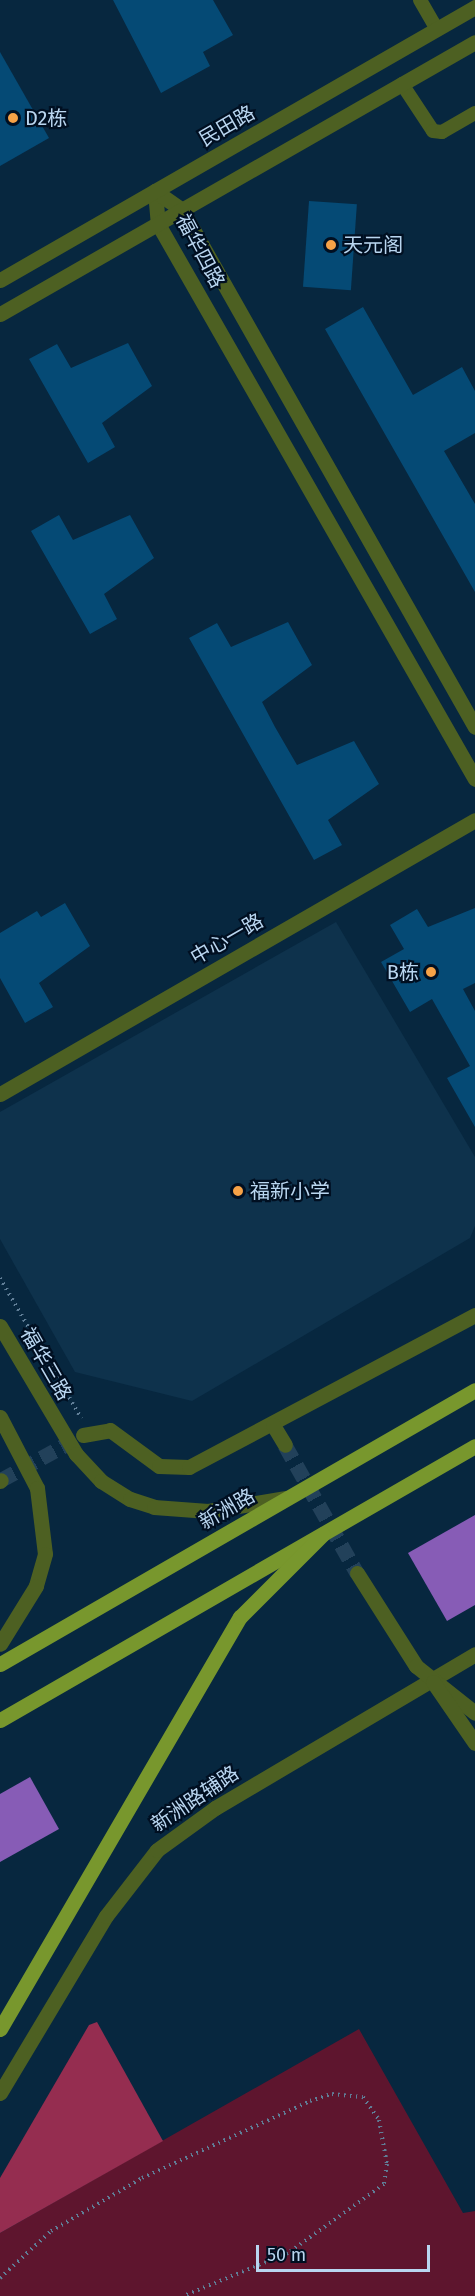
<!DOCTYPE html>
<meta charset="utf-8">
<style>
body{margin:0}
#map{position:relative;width:475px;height:2296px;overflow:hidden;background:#07273f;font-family:"Fira Sans","Noto Sans SC",sans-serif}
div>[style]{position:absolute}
.built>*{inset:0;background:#0e324c}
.green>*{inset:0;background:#5e152e}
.forest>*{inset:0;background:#952d50}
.water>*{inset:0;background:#875cb6}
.building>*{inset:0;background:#054a75;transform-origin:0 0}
.minor-tunnel>*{height:15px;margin-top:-7.5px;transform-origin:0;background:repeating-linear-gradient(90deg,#22415a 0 15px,transparent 0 23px)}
.tertiary-tunnel>*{height:15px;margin-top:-7.5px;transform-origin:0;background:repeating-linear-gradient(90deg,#22415a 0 15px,transparent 0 23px)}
.path>*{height:4px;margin-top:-2px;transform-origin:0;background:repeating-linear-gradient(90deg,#607e97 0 1.5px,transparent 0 6px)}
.service>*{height:14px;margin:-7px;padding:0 7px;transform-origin:7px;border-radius:7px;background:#4d6022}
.minor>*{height:15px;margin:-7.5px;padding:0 7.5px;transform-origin:7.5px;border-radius:7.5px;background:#4d6022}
.tertiary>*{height:15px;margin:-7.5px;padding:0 7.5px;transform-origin:7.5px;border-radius:7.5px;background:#4d6022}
.primary>*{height:15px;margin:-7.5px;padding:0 7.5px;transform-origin:7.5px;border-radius:7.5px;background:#78972d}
.dots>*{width:16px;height:16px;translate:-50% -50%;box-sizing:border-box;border:3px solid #000f21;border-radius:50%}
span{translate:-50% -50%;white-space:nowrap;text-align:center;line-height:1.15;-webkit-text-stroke:4.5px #000f21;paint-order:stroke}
.poi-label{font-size:20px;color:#b9d6f0}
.left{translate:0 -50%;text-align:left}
.right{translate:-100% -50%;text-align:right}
.street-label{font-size:20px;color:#b9d6f0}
.scale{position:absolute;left:256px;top:2245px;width:174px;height:27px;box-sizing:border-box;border:3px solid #b9d6f0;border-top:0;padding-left:8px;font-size:18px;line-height:21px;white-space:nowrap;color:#b9d6f0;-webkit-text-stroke:4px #000f21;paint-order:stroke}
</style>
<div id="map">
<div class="built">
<i style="clip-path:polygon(336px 922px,475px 1157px,475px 1226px,470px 1238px,192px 1401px,75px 1372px,0 1239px,0 1112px)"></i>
</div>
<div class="green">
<i style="clip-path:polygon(359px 2029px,463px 2213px,475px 2211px,475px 2296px,0 2296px,0 2233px)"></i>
</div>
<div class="forest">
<i style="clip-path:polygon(97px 2022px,163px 2141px,0 2233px,0 2178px,89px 2025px)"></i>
</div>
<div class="water">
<i style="clip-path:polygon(475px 1515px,475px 1605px,447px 1621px,408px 1553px)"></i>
<i style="clip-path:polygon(30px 1777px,59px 1829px,0 1862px,0 1794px)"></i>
</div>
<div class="building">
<i style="clip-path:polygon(113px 0,213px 0,233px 35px,203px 52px,210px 66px,161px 93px)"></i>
<i style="clip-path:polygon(0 52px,49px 138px,0 166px)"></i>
<i style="left:309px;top:201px;width:48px;height:86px;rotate:4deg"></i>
<i style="clip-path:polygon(363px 307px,413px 395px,462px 367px,475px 391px,475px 433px,444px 451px,475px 504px,475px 592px,325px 329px)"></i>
<i style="clip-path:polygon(128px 343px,152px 386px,102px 423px,115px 447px,88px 463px,29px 359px,57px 344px,71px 368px)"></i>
<i style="clip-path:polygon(59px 515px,73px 540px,130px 515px,154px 558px,104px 594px,117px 619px,90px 634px,31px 531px)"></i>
<i style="clip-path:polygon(288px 622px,312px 665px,262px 702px,275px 727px,297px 765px,354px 741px,379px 784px,328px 820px,342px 845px,314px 860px,189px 638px,217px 623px,231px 647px)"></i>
<i style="clip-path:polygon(65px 903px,90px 946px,39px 983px,53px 1007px,25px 1023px,0 978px,0 933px,37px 911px,41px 917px)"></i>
<i style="clip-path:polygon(475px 908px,475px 983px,463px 989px,475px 1011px,475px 1127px,447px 1078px,470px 1066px,432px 999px,410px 1012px,381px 962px,404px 949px,390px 925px,417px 909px,428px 927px)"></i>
</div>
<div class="minor-tunnel">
<i style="left:1px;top:1480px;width:90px;rotate:-28.6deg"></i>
</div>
<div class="tertiary-tunnel">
<i style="left:285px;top:1445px;width:147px;rotate:60.6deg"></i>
</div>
<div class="path">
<i style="left:0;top:1278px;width:162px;rotate:59.9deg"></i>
<i style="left:0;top:2278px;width:69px;rotate:-42.7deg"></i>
<i style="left:51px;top:2231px;width:105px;rotate:-30.2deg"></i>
<i style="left:142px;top:2178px;width:185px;rotate:-24.6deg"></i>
<i style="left:310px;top:2101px;width:23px;rotate:-18deg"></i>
<i style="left:332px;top:2094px;width:31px;rotate:6deg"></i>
<i style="left:363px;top:2097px;width:28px;rotate:55deg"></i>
<i style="left:379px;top:2120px;width:45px;rotate:79.7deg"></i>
<i style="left:387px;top:2164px;width:20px;rotate:99deg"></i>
<i style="left:384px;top:2184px;width:118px;rotate:144.3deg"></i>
<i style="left:288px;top:2253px;width:113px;rotate:157.7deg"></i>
</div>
<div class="service">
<i style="left:420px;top:0;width:34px;rotate:60deg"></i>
<i style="left:402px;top:84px;width:56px;rotate:56.6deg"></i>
<i style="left:433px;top:131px;width:9px;rotate:6deg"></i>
<i style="left:442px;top:132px;width:38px;rotate:-30deg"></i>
</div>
<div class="minor">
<i style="left:0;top:1094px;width:548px;rotate:-29.98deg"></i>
<i style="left:83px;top:1435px;width:27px;rotate:-10deg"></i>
<i style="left:110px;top:1430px;width:61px;rotate:36.3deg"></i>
<i style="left:159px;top:1466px;width:30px;rotate:2deg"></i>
<i style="left:189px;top:1467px;width:324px;rotate:-28deg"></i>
<i style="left:0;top:1481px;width:1px;rotate:-45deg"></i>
<i style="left:0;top:2093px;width:206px;rotate:-59.1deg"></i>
<i style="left:106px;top:1916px;width:83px;rotate:-52.3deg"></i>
<i style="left:157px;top:1850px;width:72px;rotate:-35.9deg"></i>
<i style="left:215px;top:1808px;width:302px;rotate:-30.6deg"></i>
</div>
<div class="tertiary">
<i style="left:155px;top:191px;width:33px;rotate:85deg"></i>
<i style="left:158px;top:224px;width:639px;rotate:60.27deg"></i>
<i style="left:155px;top:191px;width:33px;rotate:35deg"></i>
<i style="left:182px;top:210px;width:594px;rotate:60.46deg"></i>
<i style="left:0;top:280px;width:548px;rotate:-29.89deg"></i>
<i style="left:0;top:314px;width:547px;rotate:-29.8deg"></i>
<i style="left:0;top:1326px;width:149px;rotate:59.3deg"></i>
<i style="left:76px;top:1454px;width:37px;rotate:47deg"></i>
<i style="left:101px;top:1481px;width:34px;rotate:32deg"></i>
<i style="left:130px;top:1499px;width:25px;rotate:18deg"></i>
<i style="left:154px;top:1507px;width:54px;rotate:4.2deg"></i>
<i style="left:208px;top:1511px;width:79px;rotate:-9.5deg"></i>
<i style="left:0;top:1417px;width:80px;rotate:62.5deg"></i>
<i style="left:37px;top:1488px;width:66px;rotate:83.1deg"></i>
<i style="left:45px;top:1554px;width:33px;rotate:106deg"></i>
<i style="left:36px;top:1586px;width:68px;rotate:121.8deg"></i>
<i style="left:273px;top:1425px;width:23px;rotate:59deg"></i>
<i style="left:357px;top:1573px;width:110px;rotate:57.6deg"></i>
<i style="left:416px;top:1666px;width:75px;rotate:38.5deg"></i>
<i style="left:433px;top:1682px;width:74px;rotate:55.5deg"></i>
</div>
<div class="primary">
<i style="left:0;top:1664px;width:548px;rotate:-29.98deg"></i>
<i style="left:0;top:1720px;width:548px;rotate:-29.98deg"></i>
<i style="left:0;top:2029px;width:477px;rotate:-59.8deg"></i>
<i style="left:240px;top:1617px;width:117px;rotate:-45deg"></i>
</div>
<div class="dots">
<i style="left:13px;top:118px;background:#f6a247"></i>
<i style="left:331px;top:245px;background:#f6a247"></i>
<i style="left:431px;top:972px;background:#f6a247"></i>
<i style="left:238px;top:1191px;background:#f6a247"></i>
</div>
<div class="poi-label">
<span class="left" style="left:25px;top:118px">D2栋</span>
<span class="left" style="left:343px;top:245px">天元阁</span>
<span class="right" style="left:419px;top:972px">B栋</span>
<span class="left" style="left:250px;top:1191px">福新小学</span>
</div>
<div class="street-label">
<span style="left:227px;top:126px;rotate:-30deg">民田路</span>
<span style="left:200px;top:251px;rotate:62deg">福华四路</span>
<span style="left:227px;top:939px;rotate:-30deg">中心一路</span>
<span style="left:46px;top:1364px;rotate:60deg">福华三路</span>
<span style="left:227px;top:1509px;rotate:-30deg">新洲路</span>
<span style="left:195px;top:1799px;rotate:-34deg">新洲路辅路</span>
</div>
<div class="scale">50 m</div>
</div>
